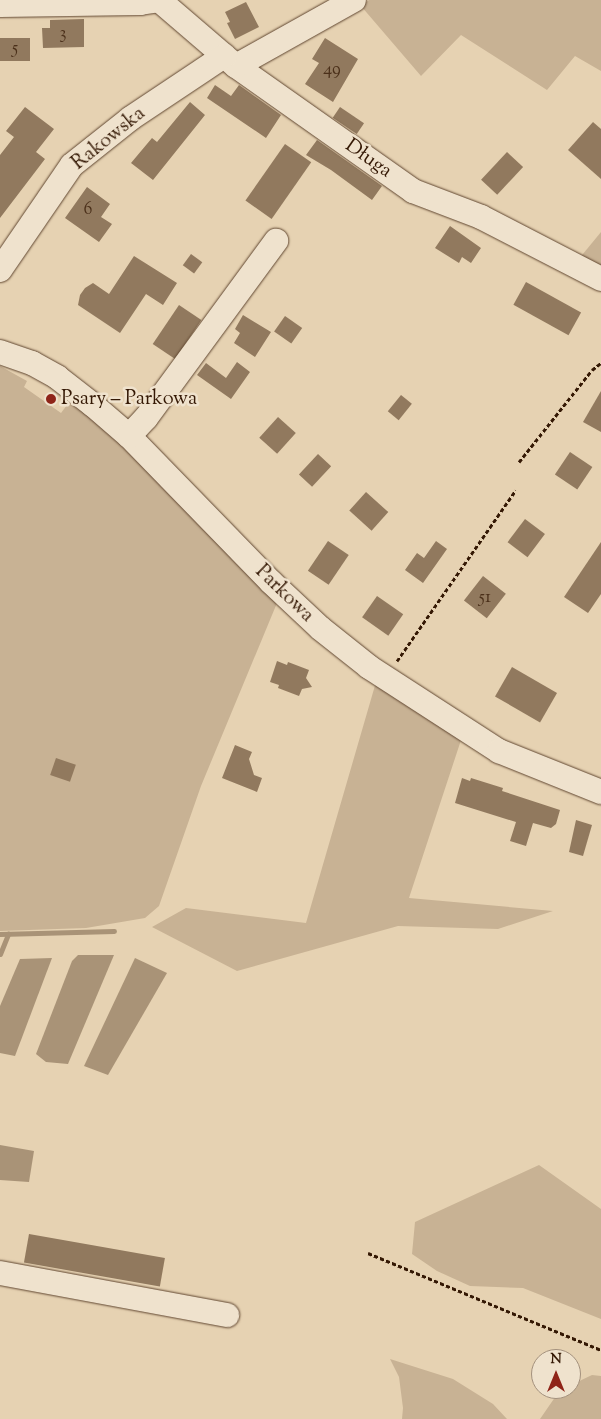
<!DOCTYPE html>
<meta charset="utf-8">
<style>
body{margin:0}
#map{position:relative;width:601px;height:1419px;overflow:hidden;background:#e6d2b2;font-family:"Sorts Mill Goudy",serif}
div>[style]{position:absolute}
.green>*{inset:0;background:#c8b294}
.water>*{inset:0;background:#a99377}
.stream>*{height:5px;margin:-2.5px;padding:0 2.5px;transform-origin:2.5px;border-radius:2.5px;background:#a99377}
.building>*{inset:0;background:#91795e;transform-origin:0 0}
.path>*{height:3px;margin-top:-1.5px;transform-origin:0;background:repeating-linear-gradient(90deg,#341804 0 4px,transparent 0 6.5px)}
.roads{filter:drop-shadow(0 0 1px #604630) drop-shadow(0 0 1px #604630)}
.minor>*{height:24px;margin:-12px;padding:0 12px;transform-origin:12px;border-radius:12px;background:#efe2cd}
.dots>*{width:14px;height:14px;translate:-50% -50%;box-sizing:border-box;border:2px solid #efe2cd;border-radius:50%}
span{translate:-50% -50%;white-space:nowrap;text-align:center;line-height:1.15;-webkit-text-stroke:5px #efe2cd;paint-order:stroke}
.number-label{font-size:18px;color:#4b301a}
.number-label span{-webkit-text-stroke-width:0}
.street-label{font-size:20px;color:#341804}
.poi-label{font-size:20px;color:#341804}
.left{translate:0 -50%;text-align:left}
.north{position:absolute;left:531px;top:1349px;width:50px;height:50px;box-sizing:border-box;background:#efe2cd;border:1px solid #a4917d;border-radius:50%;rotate:0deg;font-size:14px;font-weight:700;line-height:20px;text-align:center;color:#341804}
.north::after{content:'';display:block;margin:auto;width:18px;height:22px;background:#8f2418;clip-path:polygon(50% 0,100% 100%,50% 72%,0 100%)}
</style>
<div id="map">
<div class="green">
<i style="clip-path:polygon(369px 0,601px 0,601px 71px,575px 56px,547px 90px,461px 35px,421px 76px,361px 6px)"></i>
<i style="clip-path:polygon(601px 232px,601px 272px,578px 260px)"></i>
<i style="clip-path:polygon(0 366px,27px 381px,24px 387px,61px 413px,67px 405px,77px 405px,137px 460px,277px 603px,201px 786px,159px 906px,145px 918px,86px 928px,0 931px)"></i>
<i style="clip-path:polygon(376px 682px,462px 737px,409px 898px,553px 911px,498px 929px,398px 926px,237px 971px,152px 927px,186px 908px,306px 923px)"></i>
<i style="clip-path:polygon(539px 1165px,601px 1209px,601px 1319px,523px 1288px,470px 1286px,437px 1271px,412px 1254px,415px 1222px)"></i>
<i style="clip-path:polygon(390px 1359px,453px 1379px,493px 1404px,507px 1419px,402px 1419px,403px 1408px,399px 1377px)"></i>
<i style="clip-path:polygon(592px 1375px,601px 1376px,601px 1419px,540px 1419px,560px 1390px,571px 1389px,571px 1385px)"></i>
</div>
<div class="water">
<i style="clip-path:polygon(78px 955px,114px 955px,68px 1064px,46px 1062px,36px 1054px,72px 961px)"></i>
<i style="clip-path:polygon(52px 958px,15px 1056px,0 1053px,0 1006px,20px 959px)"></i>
<i style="clip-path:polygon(135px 958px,167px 973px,108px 1075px,84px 1066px)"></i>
<i style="clip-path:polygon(0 1145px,34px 1151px,29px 1182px,0 1180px)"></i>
</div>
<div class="stream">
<i style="left:0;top:934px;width:114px;rotate:-1.5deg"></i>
<i style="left:0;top:954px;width:22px;rotate:-68deg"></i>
</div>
<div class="building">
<i style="clip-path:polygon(246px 2px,259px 27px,235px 39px,227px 23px,230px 22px,225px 12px)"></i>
<i style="clip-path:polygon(84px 19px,84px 47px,43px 48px,42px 28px,50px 28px,50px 20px)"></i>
<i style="left:0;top:38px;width:30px;height:23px"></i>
<i style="clip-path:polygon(325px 38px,358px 59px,333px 102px,305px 84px,319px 63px,312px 59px)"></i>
<i style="clip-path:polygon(215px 85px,231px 96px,239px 85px,281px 115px,266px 138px,207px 98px)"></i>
<i style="clip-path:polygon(190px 102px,205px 115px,153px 180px,131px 163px,152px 138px,157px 142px)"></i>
<i style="clip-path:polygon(25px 107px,54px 129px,36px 152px,45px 159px,0 218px,0 155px,14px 137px,6px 131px)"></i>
<i style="left:340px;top:107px;width:29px;height:13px;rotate:34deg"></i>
<i style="clip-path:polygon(593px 122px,601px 129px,601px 179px,568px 150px)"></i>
<i style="clip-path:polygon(317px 140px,382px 186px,372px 200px,331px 170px,306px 155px)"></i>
<i style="left:285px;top:144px;width:32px;height:69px;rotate:35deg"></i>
<i style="left:507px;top:152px;width:22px;height:38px;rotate:43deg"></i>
<i style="clip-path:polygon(87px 187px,110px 204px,101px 217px,112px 224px,99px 242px,65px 218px)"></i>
<i style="clip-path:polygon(450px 226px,481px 248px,471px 263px,462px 257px,459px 263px,435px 248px)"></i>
<i style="left:191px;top:254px;width:14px;height:14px;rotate:36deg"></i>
<i style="clip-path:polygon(134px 256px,177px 283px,163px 305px,146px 294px,120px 333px,78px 305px,80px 295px,85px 288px,93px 283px,109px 294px)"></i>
<i style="left:526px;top:282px;width:63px;height:26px;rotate:29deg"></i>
<i style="left:179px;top:305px;width:27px;height:47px;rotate:34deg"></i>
<i style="clip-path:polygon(243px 315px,271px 332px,255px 357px,234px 343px,240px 333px,235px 329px)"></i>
<i style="left:285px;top:316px;width:21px;height:19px;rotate:35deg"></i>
<i style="clip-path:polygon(237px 362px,250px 372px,231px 399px,197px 375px,206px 363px,226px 378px)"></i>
<i style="clip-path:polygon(601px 391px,601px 432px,583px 422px)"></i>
<i style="left:401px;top:395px;width:14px;height:21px;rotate:39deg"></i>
<i style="left:278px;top:417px;width:24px;height:28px;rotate:42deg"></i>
<i style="left:570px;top:452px;width:27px;height:27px;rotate:34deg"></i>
<i style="left:318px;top:454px;width:18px;height:28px;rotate:43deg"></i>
<i style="left:366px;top:492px;width:30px;height:25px;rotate:42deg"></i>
<i style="left:525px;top:519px;width:25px;height:29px;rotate:37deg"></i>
<i style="left:328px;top:541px;width:25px;height:36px;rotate:34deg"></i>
<i style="clip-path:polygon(436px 541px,447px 549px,423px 583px,405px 570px,417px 553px,424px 558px)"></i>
<i style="clip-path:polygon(601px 542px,601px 594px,588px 613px,564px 597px)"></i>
<i style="left:483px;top:576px;width:29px;height:31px;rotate:38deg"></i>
<i style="left:377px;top:596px;width:32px;height:26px;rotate:35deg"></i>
<i style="clip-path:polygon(277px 661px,287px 665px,288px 662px,309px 670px,306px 678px,312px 687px,302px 689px,299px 696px,278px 688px,279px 685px,270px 682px)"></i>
<i style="left:512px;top:667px;width:52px;height:34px;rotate:30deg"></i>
<i style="clip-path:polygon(235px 745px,252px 752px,249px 759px,254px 775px,262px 778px,257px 792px,222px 778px)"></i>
<i style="left:56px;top:758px;width:21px;height:18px;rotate:19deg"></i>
<i style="clip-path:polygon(462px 778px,470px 781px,471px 778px,503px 788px,502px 791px,560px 810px,556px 824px,551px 828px,533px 823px,526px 846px,510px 841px,516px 822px,455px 803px)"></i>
<i style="clip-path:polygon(576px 820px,592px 825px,583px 856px,569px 852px)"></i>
<i style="left:29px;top:1234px;width:138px;height:29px;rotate:10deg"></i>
</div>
<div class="path">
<i style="left:519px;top:462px;width:117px;rotate:-51.6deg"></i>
<i style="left:592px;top:370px;width:11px;rotate:-38deg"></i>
<i style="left:397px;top:661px;width:208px;rotate:-55.2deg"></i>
<i style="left:368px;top:1253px;width:252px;rotate:22.6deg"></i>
</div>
<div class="roads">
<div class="minor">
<i style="left:159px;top:0;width:101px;rotate:40.6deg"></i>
<i style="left:236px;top:66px;width:217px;rotate:35.2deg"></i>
<i style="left:413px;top:191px;width:73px;rotate:20.9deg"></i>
<i style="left:481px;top:217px;width:135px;rotate:27.3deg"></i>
<i style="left:0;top:5px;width:140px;rotate:-0.8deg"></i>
<i style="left:140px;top:3px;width:19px;rotate:-9deg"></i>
<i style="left:236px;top:66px;width:135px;rotate:-29.2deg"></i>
<i style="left:0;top:270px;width:127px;rotate:-55.6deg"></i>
<i style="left:72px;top:165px;width:75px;rotate:-38.5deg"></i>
<i style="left:131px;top:118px;width:112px;rotate:-33.7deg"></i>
<i style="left:0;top:352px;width:34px;rotate:19deg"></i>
<i style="left:32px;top:363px;width:29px;rotate:29deg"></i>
<i style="left:57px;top:377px;width:46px;rotate:37.9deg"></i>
<i style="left:93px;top:405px;width:48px;rotate:40.7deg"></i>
<i style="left:129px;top:436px;width:204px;rotate:45.8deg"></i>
<i style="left:271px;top:582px;width:67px;rotate:43.2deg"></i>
<i style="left:320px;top:628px;width:63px;rotate:38.5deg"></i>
<i style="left:369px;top:667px;width:155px;rotate:32.9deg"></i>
<i style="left:499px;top:751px;width:110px;rotate:21.9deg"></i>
<i style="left:129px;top:436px;width:25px;rotate:-47deg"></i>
<i style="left:146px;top:418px;width:220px;rotate:-53.7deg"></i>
<i style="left:0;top:1273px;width:231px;rotate:10.5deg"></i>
</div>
</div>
<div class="dots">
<i style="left:51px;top:399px;background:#8f2418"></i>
</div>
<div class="number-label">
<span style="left:63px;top:34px">3</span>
<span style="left:15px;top:49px">5</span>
<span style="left:332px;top:70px">49</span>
<span style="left:88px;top:210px">6</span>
<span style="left:485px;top:598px">51</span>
</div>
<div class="street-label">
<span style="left:109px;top:139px;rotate:-39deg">Rakowska</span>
<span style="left:368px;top:159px;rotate:35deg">Długa</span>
<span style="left:284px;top:594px;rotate:44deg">Parkowa</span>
</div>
<div class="poi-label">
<span class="left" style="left:61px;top:399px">Psary – Parkowa</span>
</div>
<div class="north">N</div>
</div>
